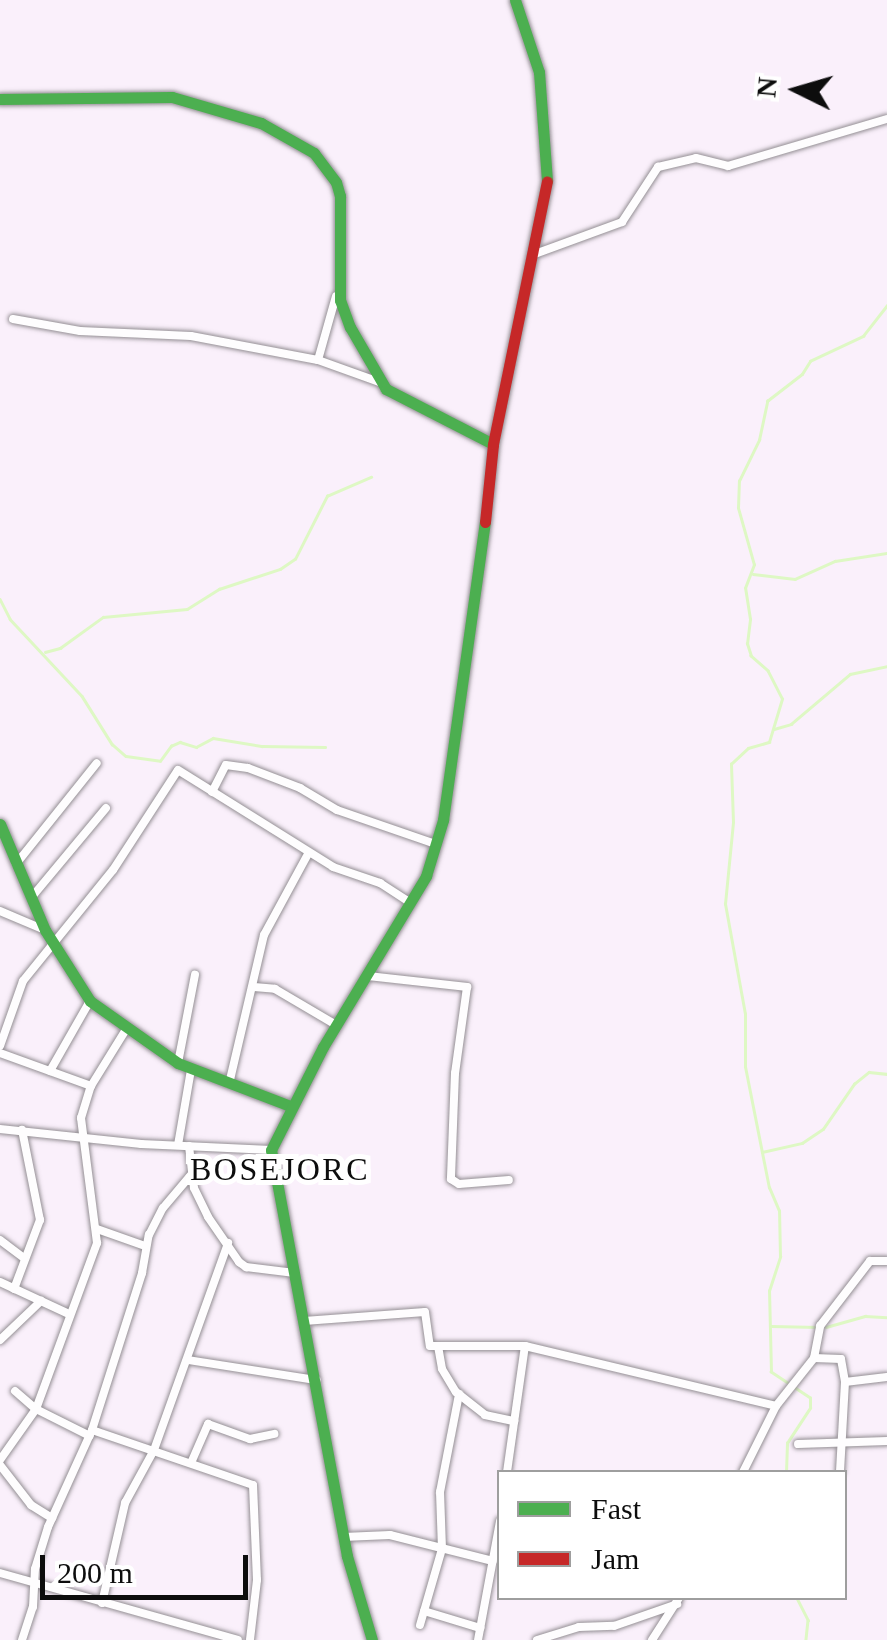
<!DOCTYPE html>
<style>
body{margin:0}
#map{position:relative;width:887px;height:1640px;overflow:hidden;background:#faf0fb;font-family:Georgia,serif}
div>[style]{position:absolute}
.stream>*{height:2.5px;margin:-1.25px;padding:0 1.25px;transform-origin:1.25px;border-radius:1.25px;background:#def8c4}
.roads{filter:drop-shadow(0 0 2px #948f94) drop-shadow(0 0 2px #948f94)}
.street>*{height:8px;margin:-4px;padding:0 4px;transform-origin:4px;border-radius:4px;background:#fefdfe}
.fast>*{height:11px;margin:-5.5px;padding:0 5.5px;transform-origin:5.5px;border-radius:5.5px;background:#4caf50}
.jam>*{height:11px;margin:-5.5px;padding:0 5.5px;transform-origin:5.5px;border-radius:5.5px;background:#c62828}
span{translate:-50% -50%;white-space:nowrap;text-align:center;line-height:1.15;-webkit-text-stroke:10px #fff;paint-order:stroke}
.quarter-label{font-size:32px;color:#0d0d0d;letter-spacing:2.5px}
.legend{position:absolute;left:497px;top:1470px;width:350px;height:130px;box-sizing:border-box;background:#fff;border:2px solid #9e9e9e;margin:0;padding:12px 18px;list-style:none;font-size:30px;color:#0d0d0d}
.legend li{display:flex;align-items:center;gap:20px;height:50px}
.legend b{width:50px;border:2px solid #9e9e9e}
.north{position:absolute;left:747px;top:40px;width:100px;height:100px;-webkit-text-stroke:8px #fff;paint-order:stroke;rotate:275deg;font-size:28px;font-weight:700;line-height:40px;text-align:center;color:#0d0d0d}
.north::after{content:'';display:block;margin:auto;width:35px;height:45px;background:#0d0d0d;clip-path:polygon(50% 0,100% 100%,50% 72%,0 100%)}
.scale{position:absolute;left:40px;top:1555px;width:208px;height:45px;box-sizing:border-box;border:5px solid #0d0d0d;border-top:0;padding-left:12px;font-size:30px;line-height:35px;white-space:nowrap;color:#0d0d0d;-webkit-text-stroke:8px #fff;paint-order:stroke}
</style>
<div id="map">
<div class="stream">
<i style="left:753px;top:574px;width:42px;rotate:6.8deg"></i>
<i style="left:795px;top:579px;width:44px;rotate:-24.2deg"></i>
<i style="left:835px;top:561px;width:53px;rotate:-8.7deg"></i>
<i style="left:0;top:599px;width:22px;rotate:63deg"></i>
<i style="left:10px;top:619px;width:105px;rotate:46.9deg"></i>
<i style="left:82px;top:696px;width:57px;rotate:58deg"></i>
<i style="left:112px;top:744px;width:18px;rotate:41deg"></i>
<i style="left:126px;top:756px;width:34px;rotate:8deg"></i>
<i style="left:160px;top:761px;width:19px;rotate:-54deg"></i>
<i style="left:171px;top:746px;width:10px;rotate:-24deg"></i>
<i style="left:180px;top:742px;width:17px;rotate:17deg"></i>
<i style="left:196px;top:747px;width:19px;rotate:-28deg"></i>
<i style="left:213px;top:738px;width:50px;rotate:9.3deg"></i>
<i style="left:262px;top:746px;width:63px;rotate:0.9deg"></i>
<i style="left:45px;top:652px;width:16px;rotate:-15deg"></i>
<i style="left:60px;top:648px;width:53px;rotate:-35.8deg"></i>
<i style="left:103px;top:617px;width:84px;rotate:-5.4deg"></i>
<i style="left:187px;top:609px;width:38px;rotate:-32deg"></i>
<i style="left:219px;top:589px;width:64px;rotate:-18.2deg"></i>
<i style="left:280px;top:569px;width:18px;rotate:-34deg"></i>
<i style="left:295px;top:559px;width:71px;rotate:-63.1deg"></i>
<i style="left:327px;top:496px;width:48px;rotate:-23.4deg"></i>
<i style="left:774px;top:729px;width:18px;rotate:-16deg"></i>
<i style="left:791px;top:724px;width:77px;rotate:-40.3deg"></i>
<i style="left:850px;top:674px;width:38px;rotate:-12deg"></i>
<i style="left:762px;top:1152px;width:41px;rotate:-12.7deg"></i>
<i style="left:802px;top:1143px;width:25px;rotate:-34deg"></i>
<i style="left:823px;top:1129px;width:55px;rotate:-55.4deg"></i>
<i style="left:854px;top:1084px;width:19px;rotate:-39deg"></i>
<i style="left:869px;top:1072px;width:18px;rotate:6deg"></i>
<i style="left:771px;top:1326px;width:47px;rotate:1.2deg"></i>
<i style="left:826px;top:1327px;width:41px;rotate:-15.8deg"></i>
<i style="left:865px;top:1316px;width:22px;rotate:3deg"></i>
<i style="left:786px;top:1472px;width:29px;rotate:-88deg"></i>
<i style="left:787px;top:1443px;width:42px;rotate:-56.7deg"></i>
<i style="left:810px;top:1408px;width:10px;rotate:-90deg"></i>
<i style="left:810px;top:1398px;width:47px;rotate:-146.3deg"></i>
<i style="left:771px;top:1372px;width:81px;rotate:-91.4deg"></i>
<i style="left:769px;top:1291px;width:36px;rotate:-72deg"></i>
<i style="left:780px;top:1257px;width:46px;rotate:-91.2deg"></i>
<i style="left:779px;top:1211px;width:25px;rotate:-113deg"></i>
<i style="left:769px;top:1188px;width:123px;rotate:-101.2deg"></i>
<i style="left:745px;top:1067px;width:53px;rotate:-90deg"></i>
<i style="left:745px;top:1014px;width:112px;rotate:-100.3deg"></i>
<i style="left:725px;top:904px;width:82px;rotate:-84.4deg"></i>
<i style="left:733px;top:822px;width:58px;rotate:-92deg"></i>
<i style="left:731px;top:764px;width:23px;rotate:-43deg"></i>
<i style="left:748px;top:748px;width:22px;rotate:-16deg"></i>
<i style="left:769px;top:742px;width:45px;rotate:-73.2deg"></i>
<i style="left:782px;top:699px;width:31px;rotate:-117deg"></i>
<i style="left:768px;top:671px;width:23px;rotate:-139deg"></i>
<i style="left:751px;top:656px;width:13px;rotate:-108deg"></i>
<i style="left:747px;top:644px;width:25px;rotate:-83deg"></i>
<i style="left:750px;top:619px;width:31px;rotate:-99deg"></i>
<i style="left:745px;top:588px;width:25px;rotate:-69deg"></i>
<i style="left:754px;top:565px;width:59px;rotate:-105.7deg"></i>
<i style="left:738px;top:508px;width:27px;rotate:-88deg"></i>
<i style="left:739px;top:481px;width:46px;rotate:-64deg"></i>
<i style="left:759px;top:440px;width:40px;rotate:-78deg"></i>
<i style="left:767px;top:401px;width:44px;rotate:-37.6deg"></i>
<i style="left:802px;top:374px;width:15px;rotate:-58deg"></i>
<i style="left:810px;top:361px;width:59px;rotate:-25.3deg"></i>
<i style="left:863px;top:336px;width:39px;rotate:-52deg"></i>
<i style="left:797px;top:1598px;width:25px;rotate:63deg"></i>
<i style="left:808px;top:1620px;width:20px;rotate:96deg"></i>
</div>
<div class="roads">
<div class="street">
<i style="left:532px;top:255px;width:96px;rotate:-20.1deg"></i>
<i style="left:622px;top:222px;width:66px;rotate:-56.8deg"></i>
<i style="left:658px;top:167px;width:39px;rotate:-13deg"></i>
<i style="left:696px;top:158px;width:33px;rotate:14deg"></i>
<i style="left:728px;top:166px;width:166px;rotate:-16.5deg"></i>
<i style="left:13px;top:319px;width:68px;rotate:10.2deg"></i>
<i style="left:80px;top:331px;width:111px;rotate:2.6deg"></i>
<i style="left:191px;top:336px;width:129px;rotate:10.7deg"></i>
<i style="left:318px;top:360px;width:68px;rotate:19.8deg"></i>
<i style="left:318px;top:360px;width:66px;rotate:-74.3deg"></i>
<i style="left:212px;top:792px;width:30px;rotate:-63deg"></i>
<i style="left:226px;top:765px;width:22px;rotate:8deg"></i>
<i style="left:248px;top:768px;width:56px;rotate:21deg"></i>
<i style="left:300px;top:788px;width:43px;rotate:30.7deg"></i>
<i style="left:337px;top:810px;width:105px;rotate:19deg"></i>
<i style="left:16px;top:864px;width:129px;rotate:-51.3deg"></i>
<i style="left:31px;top:898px;width:117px;rotate:-50.2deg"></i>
<i style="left:0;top:911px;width:49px;rotate:22.9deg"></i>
<i style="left:368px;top:976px;width:100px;rotate:6.3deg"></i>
<i style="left:467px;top:987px;width:87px;rotate:97.9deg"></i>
<i style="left:455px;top:1073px;width:106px;rotate:92.2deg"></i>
<i style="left:451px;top:1179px;width:9px;rotate:32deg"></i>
<i style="left:459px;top:1184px;width:50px;rotate:-4.6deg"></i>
<i style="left:254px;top:987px;width:21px;rotate:5deg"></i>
<i style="left:275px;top:989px;width:71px;rotate:30.5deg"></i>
<i style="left:0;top:1046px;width:69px;rotate:-70.5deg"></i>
<i style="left:23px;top:981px;width:143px;rotate:-51deg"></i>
<i style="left:113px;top:870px;width:119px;rotate:-57deg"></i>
<i style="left:178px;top:770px;width:183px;rotate:32deg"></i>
<i style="left:333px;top:867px;width:50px;rotate:18.8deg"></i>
<i style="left:380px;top:883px;width:37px;rotate:33deg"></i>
<i style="left:0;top:1053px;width:97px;rotate:19.9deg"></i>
<i style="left:178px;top:1063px;width:90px;rotate:-79.1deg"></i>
<i style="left:50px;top:1071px;width:81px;rotate:-60.3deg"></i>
<i style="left:229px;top:1084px;width:153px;rotate:-76.8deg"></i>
<i style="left:264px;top:935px;width:94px;rotate:-61.5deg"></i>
<i style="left:0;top:1129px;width:142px;rotate:6.1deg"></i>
<i style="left:141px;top:1144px;width:130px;rotate:2.6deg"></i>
<i style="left:178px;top:1145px;width:76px;rotate:-80.2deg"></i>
<i style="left:189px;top:1146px;width:42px;rotate:83.2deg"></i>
<i style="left:194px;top:1188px;width:32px;rotate:64deg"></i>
<i style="left:208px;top:1217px;width:55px;rotate:55.4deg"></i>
<i style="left:239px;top:1262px;width:9px;rotate:36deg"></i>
<i style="left:246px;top:1267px;width:49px;rotate:7deg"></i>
<i style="left:97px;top:1229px;width:51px;rotate:19.5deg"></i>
<i style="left:0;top:1240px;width:31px;rotate:37deg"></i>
<i style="left:0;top:1282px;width:76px;rotate:24.9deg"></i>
<i style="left:14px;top:1289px;width:74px;rotate:-69.4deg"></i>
<i style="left:40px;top:1220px;width:92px;rotate:-101.3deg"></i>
<i style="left:304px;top:1321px;width:121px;rotate:-4.3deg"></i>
<i style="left:425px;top:1312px;width:34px;rotate:82deg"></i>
<i style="left:430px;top:1346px;width:95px"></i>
<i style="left:525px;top:1346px;width:258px;rotate:13.4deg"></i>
<i style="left:0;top:1340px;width:57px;rotate:-43.6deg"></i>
<i style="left:438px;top:1346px;width:23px;rotate:80deg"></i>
<i style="left:442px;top:1369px;width:27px;rotate:59deg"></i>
<i style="left:456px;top:1392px;width:37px;rotate:38deg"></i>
<i style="left:485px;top:1415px;width:30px;rotate:12deg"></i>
<i style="left:814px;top:1358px;width:27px;rotate:2deg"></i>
<i style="left:841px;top:1359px;width:23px;rotate:80deg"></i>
<i style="left:845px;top:1382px;width:90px;rotate:93.2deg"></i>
<i style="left:188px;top:1360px;width:130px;rotate:8.9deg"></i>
<i style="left:845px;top:1382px;width:42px;rotate:-6.8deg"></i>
<i style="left:15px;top:1391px;width:28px;rotate:41deg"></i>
<i style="left:36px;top:1409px;width:60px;rotate:26.6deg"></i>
<i style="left:92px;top:1430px;width:170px;rotate:18.9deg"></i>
<i style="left:253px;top:1485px;width:95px;rotate:87.6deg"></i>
<i style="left:257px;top:1580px;width:60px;rotate:96.7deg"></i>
<i style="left:798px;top:1444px;width:89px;rotate:-1.9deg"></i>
<i style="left:0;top:1460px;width:62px;rotate:-54.8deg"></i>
<i style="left:36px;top:1409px;width:177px;rotate:-69.8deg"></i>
<i style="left:97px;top:1243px;width:126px;rotate:-97.3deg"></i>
<i style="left:81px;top:1118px;width:34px;rotate:-73deg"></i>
<i style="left:91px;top:1086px;width:68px;rotate:-58.2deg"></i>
<i style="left:191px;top:1463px;width:43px;rotate:-66.4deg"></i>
<i style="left:208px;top:1424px;width:45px;rotate:19.7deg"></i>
<i style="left:250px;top:1439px;width:25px;rotate:-12deg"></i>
<i style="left:0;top:1465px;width:51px;rotate:52.2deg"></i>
<i style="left:31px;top:1505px;width:25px;rotate:32deg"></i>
<i style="left:507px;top:1472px;width:127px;rotate:-81.9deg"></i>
<i style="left:743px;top:1472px;width:74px;rotate:-63.4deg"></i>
<i style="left:776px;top:1406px;width:61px;rotate:-51.6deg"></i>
<i style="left:814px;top:1358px;width:33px;rotate:-79deg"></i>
<i style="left:820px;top:1326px;width:82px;rotate:-52.4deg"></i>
<i style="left:870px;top:1261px;width:17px"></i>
<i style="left:343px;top:1537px;width:47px;rotate:-2.4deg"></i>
<i style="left:390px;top:1535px;width:106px;rotate:14.2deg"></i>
<i style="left:0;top:1573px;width:247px;rotate:15.7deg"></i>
<i style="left:102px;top:1603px;width:103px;rotate:-77deg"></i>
<i style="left:125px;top:1503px;width:60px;rotate:-61.3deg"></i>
<i style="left:154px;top:1450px;width:220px;rotate:-70.3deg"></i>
<i style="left:424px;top:1611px;width:59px;rotate:16.9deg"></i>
<i style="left:420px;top:1625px;width:79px;rotate:-73.9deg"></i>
<i style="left:442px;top:1549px;width:57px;rotate:-92deg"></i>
<i style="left:440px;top:1492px;width:100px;rotate:-79deg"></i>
<i style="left:22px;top:1640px;width:35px;rotate:-72deg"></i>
<i style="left:33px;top:1607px;width:38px;rotate:-87deg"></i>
<i style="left:35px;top:1569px;width:44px;rotate:-72.8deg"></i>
<i style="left:48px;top:1527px;width:107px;rotate:-65.6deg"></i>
<i style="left:92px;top:1430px;width:165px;rotate:-72.3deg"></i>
<i style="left:142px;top:1273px;width:39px;rotate:-80deg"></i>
<i style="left:149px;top:1235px;width:30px;rotate:-63deg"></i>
<i style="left:163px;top:1208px;width:43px;rotate:-49.7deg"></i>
<i style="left:478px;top:1640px;width:121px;rotate:-79.5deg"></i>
<i style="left:537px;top:1640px;width:44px;rotate:-17.2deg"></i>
<i style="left:579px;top:1627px;width:35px;rotate:-2deg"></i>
<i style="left:614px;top:1626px;width:67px;rotate:-19.2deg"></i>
<i style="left:652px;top:1640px;width:50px;rotate:-57.3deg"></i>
</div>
<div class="fast">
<i style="left:515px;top:0;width:76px;rotate:71.6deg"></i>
<i style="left:539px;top:72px;width:109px;rotate:85.8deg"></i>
<i style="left:0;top:99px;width:172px;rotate:-0.7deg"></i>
<i style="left:172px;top:97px;width:93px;rotate:16.3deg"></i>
<i style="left:261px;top:123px;width:61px;rotate:29.5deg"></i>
<i style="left:314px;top:153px;width:36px;rotate:53deg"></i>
<i style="left:336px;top:182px;width:15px;rotate:74deg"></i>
<i style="left:340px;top:196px;width:104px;rotate:90deg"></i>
<i style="left:340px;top:300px;width:29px;rotate:70deg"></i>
<i style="left:350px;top:327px;width:72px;rotate:59.9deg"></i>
<i style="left:386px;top:389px;width:120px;rotate:27.2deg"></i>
<i style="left:0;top:824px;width:115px;rotate:67deg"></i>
<i style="left:45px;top:930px;width:84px;rotate:57.6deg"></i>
<i style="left:90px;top:1001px;width:108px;rotate:35.2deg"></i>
<i style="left:178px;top:1063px;width:120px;rotate:21deg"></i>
<i style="left:372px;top:1640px;width:88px;rotate:-106.6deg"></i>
<i style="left:347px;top:1556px;width:413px;rotate:-100.6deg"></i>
<i style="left:271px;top:1150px;width:115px;rotate:-63.2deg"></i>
<i style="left:323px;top:1047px;width:200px;rotate:-58.9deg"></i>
<i style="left:426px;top:876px;width:59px;rotate:-73.1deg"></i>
<i style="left:443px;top:820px;width:301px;rotate:-82deg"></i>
</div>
<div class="jam">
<i style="left:485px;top:522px;width:78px;rotate:-84.1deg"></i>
<i style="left:493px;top:444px;width:268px;rotate:-78.4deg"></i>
</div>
</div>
<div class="quarter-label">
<span style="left:280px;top:1169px">BOSEJORC</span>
</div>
<ul class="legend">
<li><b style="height:12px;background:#4caf50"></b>Fast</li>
<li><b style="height:12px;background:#c62828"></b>Jam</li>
</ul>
<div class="north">N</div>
<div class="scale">200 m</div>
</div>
